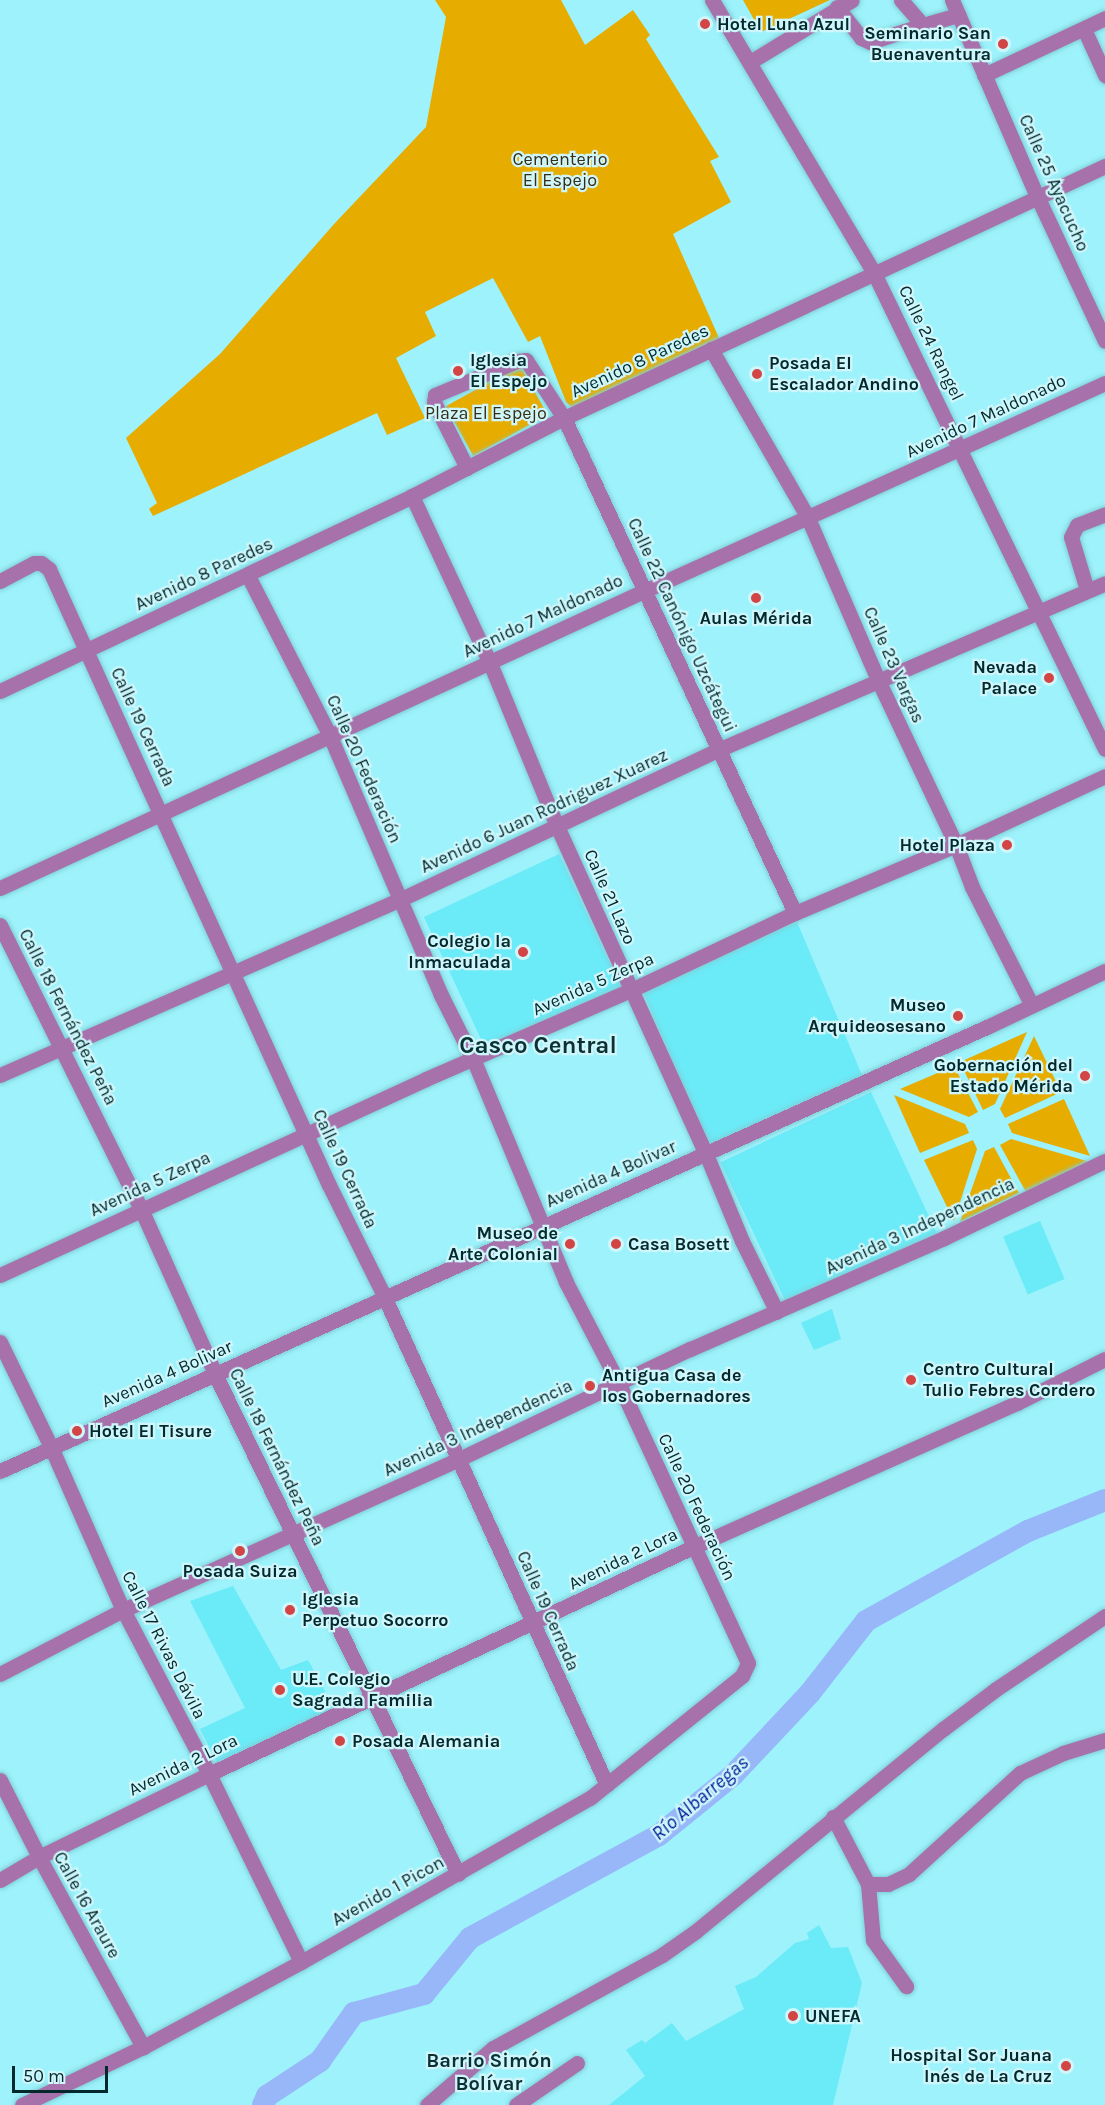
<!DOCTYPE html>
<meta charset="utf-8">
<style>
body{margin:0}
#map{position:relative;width:1105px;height:2105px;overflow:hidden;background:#9df2fb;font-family:Karla,sans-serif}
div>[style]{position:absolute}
.built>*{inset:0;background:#6beaf7;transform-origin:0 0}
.green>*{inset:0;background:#e6ac00;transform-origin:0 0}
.river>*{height:22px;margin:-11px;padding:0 11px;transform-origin:11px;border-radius:11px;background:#97b7f9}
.roads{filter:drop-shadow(0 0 2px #81ced6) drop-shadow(0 0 2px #81ced6)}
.minor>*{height:15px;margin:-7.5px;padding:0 7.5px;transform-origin:7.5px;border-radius:7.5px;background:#a772ab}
.dots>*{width:16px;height:16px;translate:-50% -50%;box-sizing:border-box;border:3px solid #cff7fb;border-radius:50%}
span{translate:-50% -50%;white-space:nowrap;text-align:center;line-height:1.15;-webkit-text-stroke:4.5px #cff7fb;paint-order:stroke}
.poi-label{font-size:18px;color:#03292d;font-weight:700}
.left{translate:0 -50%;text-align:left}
.right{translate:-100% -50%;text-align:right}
.park-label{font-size:18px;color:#372c15}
.street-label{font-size:18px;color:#03292d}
.water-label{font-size:20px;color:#011b9a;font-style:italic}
.neighbourhood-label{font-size:20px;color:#0c3135;font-weight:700}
.district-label{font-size:24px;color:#0c3135;font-weight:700}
.scale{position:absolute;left:12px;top:2066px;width:96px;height:27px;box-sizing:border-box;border:3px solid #03292d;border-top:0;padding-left:8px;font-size:18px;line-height:21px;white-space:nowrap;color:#03292d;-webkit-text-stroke:4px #cff7fb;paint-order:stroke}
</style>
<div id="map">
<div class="built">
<i style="left:559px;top:854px;width:149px;height:149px;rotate:65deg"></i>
<i style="left:797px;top:922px;width:181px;height:169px;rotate:67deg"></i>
<i style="left:871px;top:1092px;width:165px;height:166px;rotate:65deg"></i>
<i style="left:1040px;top:1221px;width:63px;height:40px;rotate:67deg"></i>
<i style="clip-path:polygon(832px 1309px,841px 1339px,814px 1350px,801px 1323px)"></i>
<i style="clip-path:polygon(233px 1586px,281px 1670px,308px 1660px,336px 1711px,217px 1762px,200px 1729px,245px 1708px,190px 1601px)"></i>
<i style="clip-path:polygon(819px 1925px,831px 1948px,848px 1947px,862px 1983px,833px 2105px,609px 2105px,645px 2076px,626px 2050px,642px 2040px,645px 2043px,672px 2023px,686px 2041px,744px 2009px,735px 1986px,756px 1977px,795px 1943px,809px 1939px,807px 1933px)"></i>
</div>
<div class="green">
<i style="clip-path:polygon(435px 0,561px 0,585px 45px,633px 10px,650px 35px,646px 39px,719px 157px,710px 161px,731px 202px,673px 234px,719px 338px,575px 407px,570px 406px,566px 402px,540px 336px,528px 342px,493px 278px,425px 312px,436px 336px,396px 358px,425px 418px,387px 435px,377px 413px,153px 516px,149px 509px,157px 503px,126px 438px,220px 354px,335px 223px,426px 127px,446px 17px)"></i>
<i style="clip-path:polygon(743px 0,830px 0,761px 32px)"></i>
<i style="left:520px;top:365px;width:57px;height:85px;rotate:61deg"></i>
<i style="clip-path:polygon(1027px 1032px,995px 1104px,983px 1110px,960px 1062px)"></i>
<i style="clip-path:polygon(1034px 1036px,1061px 1092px,1005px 1118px,1000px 1109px)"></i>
<i style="clip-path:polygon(954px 1066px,978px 1112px,969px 1117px,900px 1089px)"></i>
<i style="clip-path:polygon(894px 1095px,965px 1124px,969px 1133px,920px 1153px)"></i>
<i style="clip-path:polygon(1064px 1099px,1090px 1156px,1012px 1133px,1008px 1124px)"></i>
<i style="clip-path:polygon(1011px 1139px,1090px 1162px,1026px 1192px,1000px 1145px)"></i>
<i style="clip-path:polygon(973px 1140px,977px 1149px,954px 1221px,924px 1160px)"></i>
<i style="clip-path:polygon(994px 1147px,1019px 1193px,960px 1222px,985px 1151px)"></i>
</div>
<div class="river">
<i style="left:263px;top:2105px;width:10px;rotate:-66deg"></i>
<i style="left:267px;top:2096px;width:64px;rotate:-33.4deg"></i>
<i style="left:320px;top:2061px;width:59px;rotate:-54.7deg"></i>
<i style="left:354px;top:2013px;width:73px;rotate:-15.2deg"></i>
<i style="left:424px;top:1994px;width:72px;rotate:-50.6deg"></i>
<i style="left:470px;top:1938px;width:215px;rotate:-28.6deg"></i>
<i style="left:659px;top:1835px;width:95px;rotate:-39deg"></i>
<i style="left:733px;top:1775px;width:112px;rotate:-46.8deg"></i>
<i style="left:810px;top:1693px;width:91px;rotate:-52.1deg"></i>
<i style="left:866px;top:1621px;width:185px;rotate:-29.1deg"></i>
<i style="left:1028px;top:1531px;width:83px;rotate:-21.9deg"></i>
</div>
<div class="roads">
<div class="minor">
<i style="left:712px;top:0;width:317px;rotate:59.3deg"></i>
<i style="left:874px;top:273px;width:529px;rotate:64.11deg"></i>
<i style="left:901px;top:0;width:33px;rotate:49deg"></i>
<i style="left:923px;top:25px;width:37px;rotate:-16deg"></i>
<i style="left:952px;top:0;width:214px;rotate:66.6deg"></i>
<i style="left:1037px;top:196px;width:160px;rotate:64.9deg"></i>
<i style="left:837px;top:7px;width:39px;rotate:52deg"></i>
<i style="left:861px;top:38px;width:10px;rotate:24deg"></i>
<i style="left:870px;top:42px;width:56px;rotate:-17.8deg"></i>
<i style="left:1084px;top:29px;width:51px;rotate:65.5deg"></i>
<i style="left:750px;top:62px;width:119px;rotate:-31.3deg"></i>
<i style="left:984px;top:75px;width:134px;rotate:-25.2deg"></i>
<i style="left:711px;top:349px;width:195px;rotate:60.1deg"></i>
<i style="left:808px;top:518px;width:179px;rotate:66.6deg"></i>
<i style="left:879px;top:682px;width:180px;rotate:64.7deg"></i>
<i style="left:956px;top:845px;width:45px;rotate:69.1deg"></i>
<i style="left:972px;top:887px;width:131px;rotate:63.2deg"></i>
<i style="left:467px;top:468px;width:74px;rotate:-116.6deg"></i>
<i style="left:434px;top:402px;width:7px;rotate:-82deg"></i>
<i style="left:435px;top:395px;width:89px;rotate:-22.5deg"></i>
<i style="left:517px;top:361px;width:9px;rotate:-6deg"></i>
<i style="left:526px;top:360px;width:69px;rotate:56.8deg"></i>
<i style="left:564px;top:418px;width:546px;rotate:64.98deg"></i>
<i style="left:412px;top:496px;width:184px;rotate:65deg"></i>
<i style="left:490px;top:663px;width:176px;rotate:67.7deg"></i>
<i style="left:557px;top:826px;width:360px;rotate:65.6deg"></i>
<i style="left:706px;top:1154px;width:94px;rotate:67.5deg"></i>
<i style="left:742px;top:1241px;width:79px;rotate:63.8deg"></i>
<i style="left:0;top:581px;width:38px;rotate:-28deg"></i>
<i style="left:34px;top:563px;width:7px"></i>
<i style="left:41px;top:563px;width:10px;rotate:37deg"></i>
<i style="left:49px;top:569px;width:677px;rotate:65.56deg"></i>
<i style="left:329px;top:1185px;width:124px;rotate:63.6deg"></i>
<i style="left:384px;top:1296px;width:537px;rotate:65.49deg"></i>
<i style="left:1087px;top:590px;width:55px;rotate:-106.8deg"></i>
<i style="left:1071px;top:537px;width:13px;rotate:-63deg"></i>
<i style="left:1077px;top:525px;width:30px;rotate:-21deg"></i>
<i style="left:0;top:691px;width:456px;rotate:-25.3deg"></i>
<i style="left:412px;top:496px;width:171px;rotate:-27.2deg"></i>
<i style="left:564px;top:418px;width:597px;rotate:-24.98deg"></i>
<i style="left:0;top:888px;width:709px;rotate:-24.76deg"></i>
<i style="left:644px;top:591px;width:506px;rotate:-24.28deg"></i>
<i style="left:0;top:925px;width:317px;rotate:63.6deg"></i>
<i style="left:141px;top:1209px;width:181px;rotate:65.8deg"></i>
<i style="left:215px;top:1374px;width:556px;rotate:64.08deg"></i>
<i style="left:0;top:1075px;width:438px;rotate:-23.7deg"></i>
<i style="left:401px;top:899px;width:350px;rotate:-25.2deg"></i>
<i style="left:718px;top:750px;width:421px;rotate:-23.3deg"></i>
<i style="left:0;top:1275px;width:469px;rotate:-24.7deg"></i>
<i style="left:426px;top:1079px;width:223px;rotate:-23.5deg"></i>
<i style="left:631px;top:990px;width:181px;rotate:-25.2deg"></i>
<i style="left:795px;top:913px;width:175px;rotate:-22.9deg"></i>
<i style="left:956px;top:845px;width:164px;rotate:-24.8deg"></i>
<i style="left:0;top:1342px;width:117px;rotate:64.1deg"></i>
<i style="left:51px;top:1447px;width:178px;rotate:66.2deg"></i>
<i style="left:123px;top:1610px;width:185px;rotate:62.3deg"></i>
<i style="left:209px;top:1774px;width:209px;rotate:63.9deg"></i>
<i style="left:0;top:1471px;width:1085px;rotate:-24.23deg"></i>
<i style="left:989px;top:1026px;width:128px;rotate:-25.4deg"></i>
<i style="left:0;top:1674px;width:139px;rotate:-27.5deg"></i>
<i style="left:123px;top:1610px;width:368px;rotate:-24.2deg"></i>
<i style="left:459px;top:1459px;width:256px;rotate:-25.5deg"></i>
<i style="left:690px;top:1349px;width:277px;rotate:-23.6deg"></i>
<i style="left:944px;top:1238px;width:178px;rotate:-25.6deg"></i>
<i style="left:0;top:1780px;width:86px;rotate:63.1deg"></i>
<i style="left:39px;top:1857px;width:217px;rotate:61.3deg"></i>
<i style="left:833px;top:1817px;width:76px;rotate:62.4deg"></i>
<i style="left:868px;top:1884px;width:56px;rotate:84.9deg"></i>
<i style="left:873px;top:1940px;width:57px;rotate:54.3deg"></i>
<i style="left:0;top:1880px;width:45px;rotate:-30.5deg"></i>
<i style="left:39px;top:1857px;width:189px;rotate:-26deg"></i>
<i style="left:209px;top:1774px;width:535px;rotate:-25.13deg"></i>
<i style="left:693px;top:1547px;width:355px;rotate:-24deg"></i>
<i style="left:1017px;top:1403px;width:98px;rotate:-26.6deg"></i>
<i style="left:868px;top:1884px;width:20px"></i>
<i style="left:888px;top:1884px;width:23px;rotate:-25deg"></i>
<i style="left:909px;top:1874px;width:150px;rotate:-42.3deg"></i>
<i style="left:1020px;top:1773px;width:47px;rotate:-24.9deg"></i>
<i style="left:1063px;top:1753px;width:44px;rotate:-17.2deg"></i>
<i style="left:22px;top:2105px;width:134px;rotate:-25.6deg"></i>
<i style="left:143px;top:2047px;width:179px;rotate:-28.3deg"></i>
<i style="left:301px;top:1962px;width:332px;rotate:-29.6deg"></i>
<i style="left:590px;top:1798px;width:195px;rotate:-38.8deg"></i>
<i style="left:742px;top:1676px;width:14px;rotate:-65deg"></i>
<i style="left:748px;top:1663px;width:307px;rotate:-114.8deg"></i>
<i style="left:619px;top:1384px;width:115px;rotate:-117.5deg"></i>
<i style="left:566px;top:1282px;width:242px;rotate:-112.6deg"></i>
<i style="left:473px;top:1059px;width:72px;rotate:-116.6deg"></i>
<i style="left:441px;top:995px;width:282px;rotate:-113.2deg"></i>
<i style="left:330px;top:736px;width:180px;rotate:-117.1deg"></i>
<i style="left:427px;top:2105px;width:87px;rotate:-40.8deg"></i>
<i style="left:493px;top:2048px;width:193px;rotate:-28.8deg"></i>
<i style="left:662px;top:1955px;width:42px;rotate:-35.2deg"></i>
<i style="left:696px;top:1931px;width:319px;rotate:-39.3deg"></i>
<i style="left:943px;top:1729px;width:66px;rotate:-37deg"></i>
<i style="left:996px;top:1689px;width:131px;rotate:-33.8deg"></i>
<i style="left:516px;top:2105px;width:74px;rotate:-34.5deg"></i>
</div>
</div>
<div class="dots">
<i style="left:705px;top:24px;background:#d34444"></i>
<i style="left:1003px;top:44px;background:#d34444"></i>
<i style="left:458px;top:371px;background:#d34444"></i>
<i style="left:757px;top:374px;background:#d34444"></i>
<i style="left:756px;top:598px;background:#d34444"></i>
<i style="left:1049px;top:678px;background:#d34444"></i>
<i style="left:1007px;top:845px;background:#d34444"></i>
<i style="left:523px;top:952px;background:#d34444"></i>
<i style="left:958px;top:1016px;background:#d34444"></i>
<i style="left:1085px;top:1076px;background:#d34444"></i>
<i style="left:570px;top:1244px;background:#d34444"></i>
<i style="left:616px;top:1244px;background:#d34444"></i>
<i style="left:911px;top:1380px;background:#d34444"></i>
<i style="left:590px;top:1386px;background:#d34444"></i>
<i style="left:77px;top:1431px;background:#d34444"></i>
<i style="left:240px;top:1551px;background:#d34444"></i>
<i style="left:290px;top:1610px;background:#d34444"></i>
<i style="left:280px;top:1690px;background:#d34444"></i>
<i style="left:340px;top:1741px;background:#d34444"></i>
<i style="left:793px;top:2016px;background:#d34444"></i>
<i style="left:1066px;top:2066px;background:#d34444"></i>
</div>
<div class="poi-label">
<span class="left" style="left:717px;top:24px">Hotel Luna Azul</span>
<span class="right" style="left:991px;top:44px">Seminario San<br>Buenaventura</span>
<span class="left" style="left:470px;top:371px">Iglesia<br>El Espejo</span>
<span class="left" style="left:769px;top:374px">Posada El<br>Escalador Andino</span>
<span style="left:756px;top:618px">Aulas Mérida</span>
<span class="right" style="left:1037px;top:678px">Nevada<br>Palace</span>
<span class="right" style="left:995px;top:845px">Hotel Plaza</span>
<span class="right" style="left:511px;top:952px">Colegio la<br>Inmaculada</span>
<span class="right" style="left:946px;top:1016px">Museo<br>Arquideosesano</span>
<span class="right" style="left:1073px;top:1076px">Gobernación del<br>Estado Mérida</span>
<span class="right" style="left:558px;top:1244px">Museo de<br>Arte Colonial</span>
<span class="left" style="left:628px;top:1244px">Casa Bosett</span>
<span class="left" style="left:923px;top:1380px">Centro Cultural<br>Tulio Febres Cordero</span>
<span class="left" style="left:602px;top:1386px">Antigua Casa de<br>los Gobernadores</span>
<span class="left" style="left:89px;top:1431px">Hotel El Tisure</span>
<span style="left:240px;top:1571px">Posada Suiza</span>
<span class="left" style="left:302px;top:1610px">Iglesia<br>Perpetuo Socorro</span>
<span class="left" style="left:292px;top:1690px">U.E. Colegio<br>Sagrada Familia</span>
<span class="left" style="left:352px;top:1741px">Posada Alemania</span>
<span class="left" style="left:805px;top:2016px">UNEFA</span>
<span class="right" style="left:1052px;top:2066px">Hospital Sor Juana<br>Inés de La Cruz</span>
</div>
<div class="park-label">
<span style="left:560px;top:170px">Cementerio<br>El Espejo</span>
<span style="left:486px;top:413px">Plaza El Espejo</span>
</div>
<div class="street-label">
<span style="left:1054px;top:183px;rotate:66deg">Calle 25 Ayacucho</span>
<span style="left:931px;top:343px;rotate:64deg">Calle 24 Rangel</span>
<span style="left:640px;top:361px;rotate:-25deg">Avenido 8 Paredes</span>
<span style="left:986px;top:416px;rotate:-25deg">Avenido 7 Maldonado</span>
<span style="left:204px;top:574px;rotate:-25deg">Avenido 8 Paredes</span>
<span style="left:543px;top:616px;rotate:-25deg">Avenido 7 Maldonado</span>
<span style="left:682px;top:625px;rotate:65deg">Calle 22 Canónigo Uzcátegui</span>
<span style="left:894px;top:665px;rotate:66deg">Calle 23 Vargas</span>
<span style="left:143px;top:727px;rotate:65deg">Calle 19 Cerrada</span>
<span style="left:364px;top:769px;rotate:66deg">Calle 20 Federación</span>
<span style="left:544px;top:811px;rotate:-25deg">Avenido 6 Juan Rodriguez Xuarez</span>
<span style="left:610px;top:897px;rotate:66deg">Calle 21 Lazo</span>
<span style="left:593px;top:984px;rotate:-24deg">Avenida 5 Zerpa</span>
<span style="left:68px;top:1017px;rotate:63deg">Calle 18 Fernández Peña</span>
<span style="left:345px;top:1169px;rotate:65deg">Calle 19 Cerrada</span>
<span style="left:611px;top:1174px;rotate:-24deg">Avenida 4 Bolivar</span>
<span style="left:150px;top:1184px;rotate:-25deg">Avenida 5 Zerpa</span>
<span style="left:920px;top:1226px;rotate:-25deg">Avenida 3 Independencia</span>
<span style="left:167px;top:1374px;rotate:-24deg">Avenida 4 Bolivar</span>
<span style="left:478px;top:1428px;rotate:-25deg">Avenida 3 Independencia</span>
<span style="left:277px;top:1457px;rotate:64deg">Calle 18 Fernández Peña</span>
<span style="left:697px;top:1507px;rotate:65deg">Calle 20 Federación</span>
<span style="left:623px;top:1559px;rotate:-26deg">Avenida 2 Lora</span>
<span style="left:548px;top:1611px;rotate:66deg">Calle 19 Cerrada</span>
<span style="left:164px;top:1645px;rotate:63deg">Calle 17 Rivas Dávila</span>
<span style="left:183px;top:1765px;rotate:-26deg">Avenida 2 Lora</span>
<span style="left:388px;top:1891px;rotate:-29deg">Avenido 1 Picon</span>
<span style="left:87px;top:1905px;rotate:61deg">Calle 16 Araure</span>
</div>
<div class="water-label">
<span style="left:700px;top:1798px;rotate:-40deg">Río Albarregas</span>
</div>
<div class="neighbourhood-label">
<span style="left:489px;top:2072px">Barrio Simón<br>Bolívar</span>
</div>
<div class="district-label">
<span style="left:538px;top:1046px">Casco Central</span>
</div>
<div class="scale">50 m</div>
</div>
